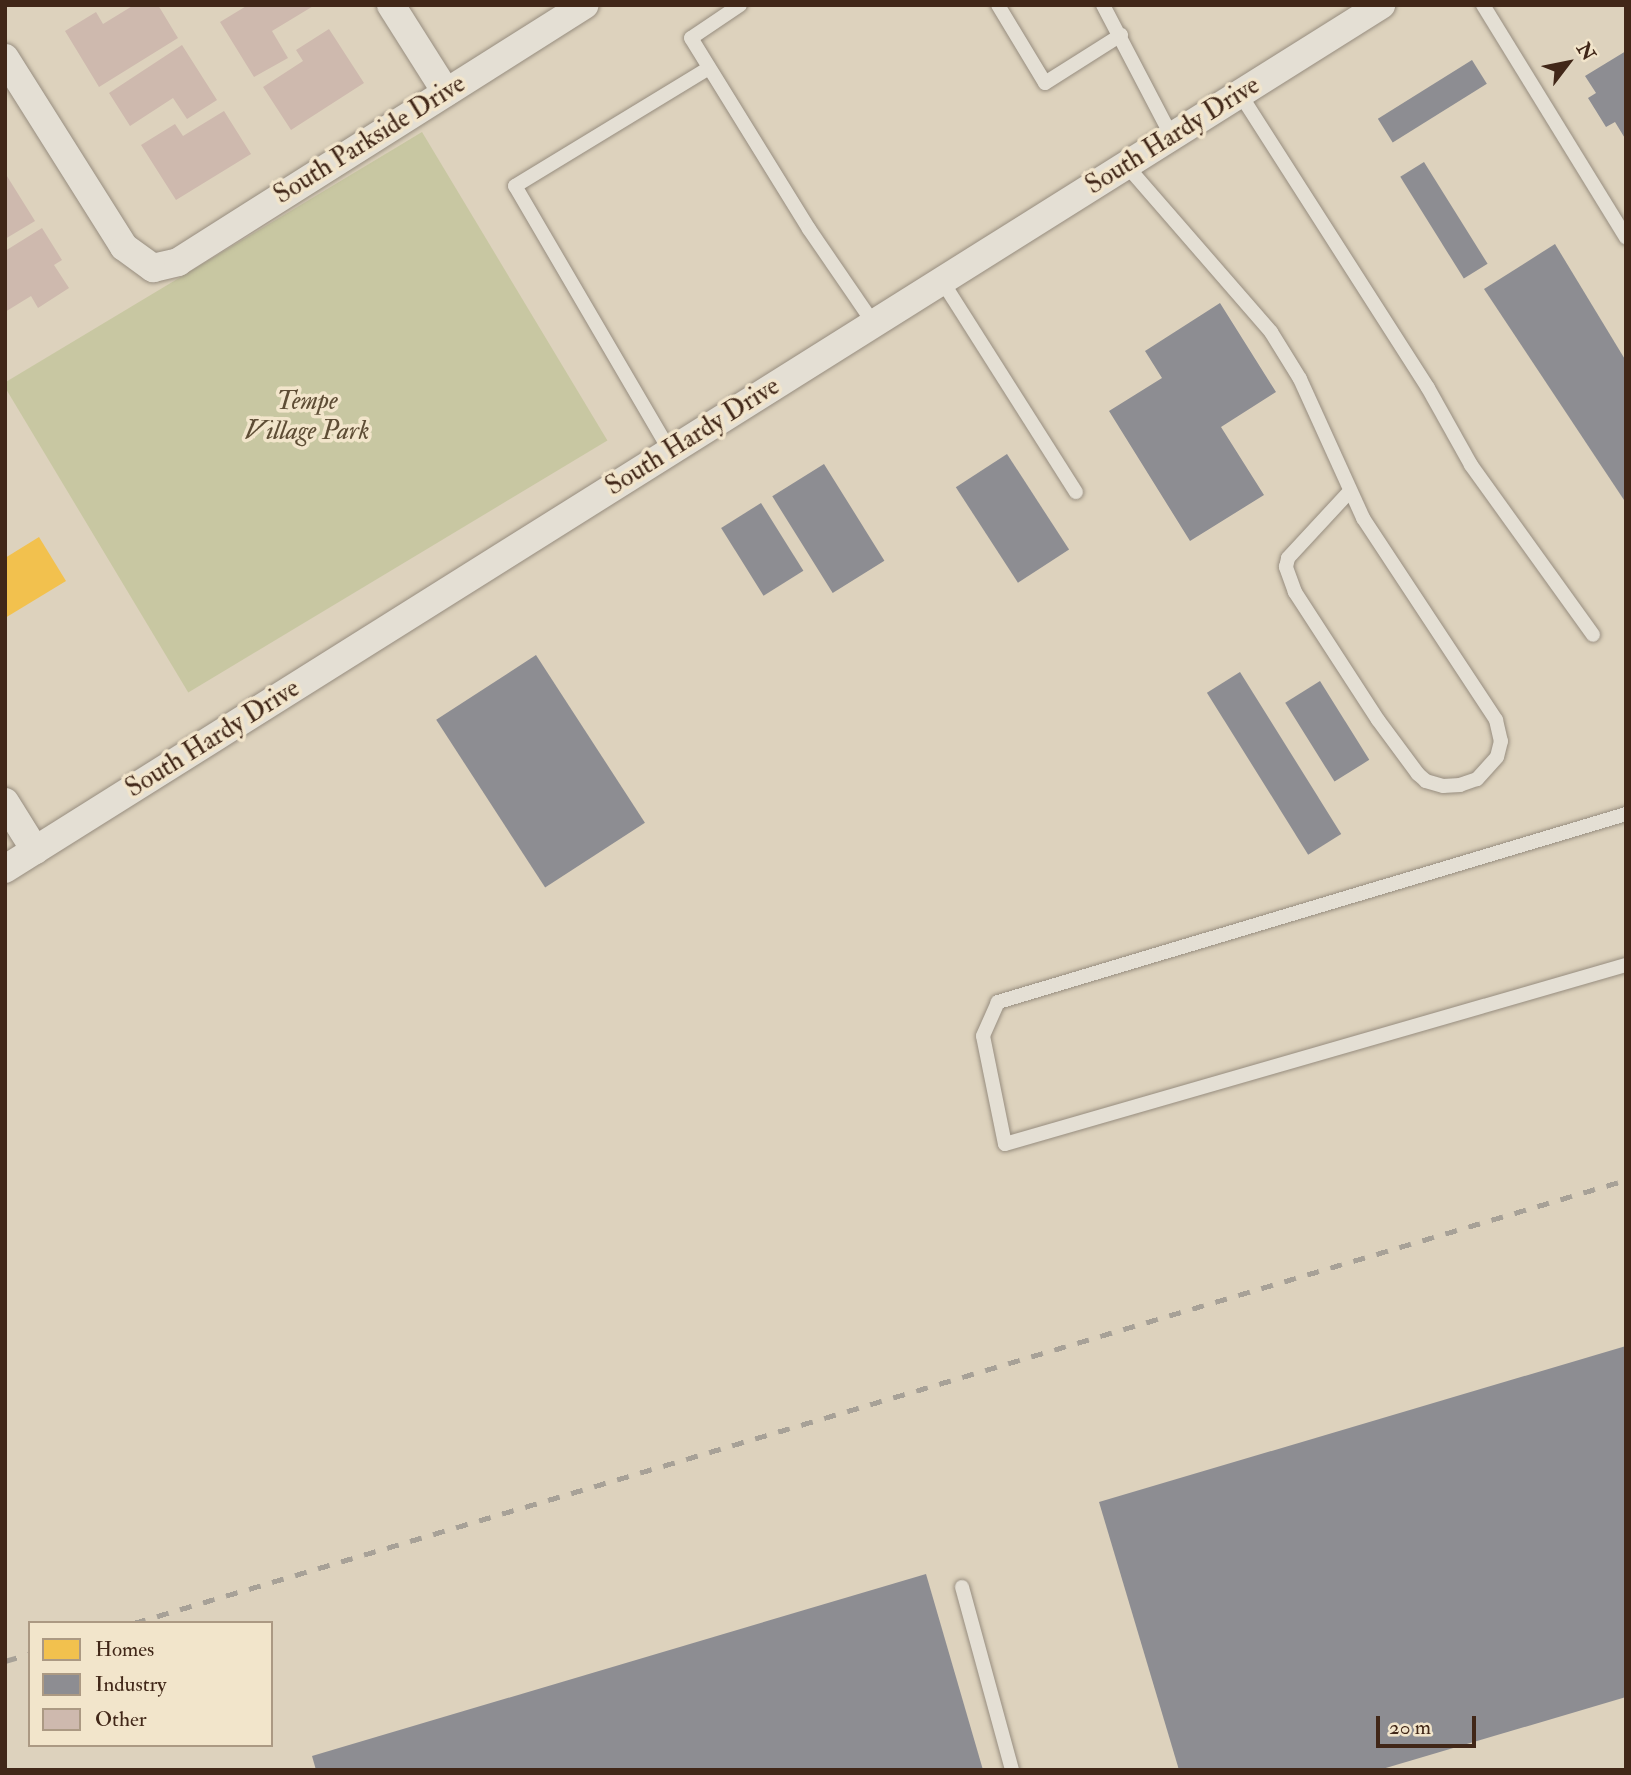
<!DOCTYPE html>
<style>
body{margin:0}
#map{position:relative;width:1631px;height:1775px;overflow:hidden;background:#ddd2bd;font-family:"IM FELL Double Pica",serif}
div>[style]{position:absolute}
.green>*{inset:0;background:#c8c7a2;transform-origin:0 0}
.homes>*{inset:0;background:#f2c14e}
.industry>*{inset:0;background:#8d8d92;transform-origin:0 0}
.building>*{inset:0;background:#ceb9ae}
.roads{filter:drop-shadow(0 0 2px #978d7f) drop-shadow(0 0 2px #978d7f)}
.service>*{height:14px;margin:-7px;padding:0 7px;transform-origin:7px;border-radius:7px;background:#e4dfd4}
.minor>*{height:28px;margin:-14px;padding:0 14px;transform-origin:14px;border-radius:14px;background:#e4dfd4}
.rail>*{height:5px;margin-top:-2.5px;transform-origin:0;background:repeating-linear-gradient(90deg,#a7a197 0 12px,transparent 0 24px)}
span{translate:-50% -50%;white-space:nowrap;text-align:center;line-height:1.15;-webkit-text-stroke:7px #f2e5cb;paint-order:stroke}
.street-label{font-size:26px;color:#412718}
.park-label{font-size:26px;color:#5e4d35;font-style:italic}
.frame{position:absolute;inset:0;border:7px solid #412718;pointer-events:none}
.legend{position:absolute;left:28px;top:1621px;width:245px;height:126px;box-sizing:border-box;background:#f2e5cb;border:2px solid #ab9983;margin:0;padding:9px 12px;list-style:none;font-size:21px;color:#412718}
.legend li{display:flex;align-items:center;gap:14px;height:35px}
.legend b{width:35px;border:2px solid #ab9983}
.north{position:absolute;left:1533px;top:28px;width:70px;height:70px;-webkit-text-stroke:5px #f2e5cb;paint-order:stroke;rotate:58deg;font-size:19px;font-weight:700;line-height:28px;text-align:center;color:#412718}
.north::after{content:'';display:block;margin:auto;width:24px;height:32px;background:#412718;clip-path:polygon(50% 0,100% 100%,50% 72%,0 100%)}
.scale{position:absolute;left:1376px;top:1716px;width:100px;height:32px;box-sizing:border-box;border:4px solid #412718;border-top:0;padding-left:9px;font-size:21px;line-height:24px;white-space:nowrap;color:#412718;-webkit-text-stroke:5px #f2e5cb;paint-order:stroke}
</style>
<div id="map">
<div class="green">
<i style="left:422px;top:132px;width:360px;height:489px;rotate:59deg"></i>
</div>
<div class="homes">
<i style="clip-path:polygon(39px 537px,66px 581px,5px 618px,5px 558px)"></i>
</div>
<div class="industry">
<i style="clip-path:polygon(1626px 51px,1626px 140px,1615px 122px,1606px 127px,1588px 98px,1596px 93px,1585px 76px)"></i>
<i style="left:1472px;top:60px;width:28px;height:111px;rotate:58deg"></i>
<i style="left:1424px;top:162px;width:120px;height:28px;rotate:58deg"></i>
<i style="clip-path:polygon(1555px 244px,1626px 361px,1626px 503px,1484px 289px)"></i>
<i style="clip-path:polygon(1220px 303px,1276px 392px,1221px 427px,1264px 495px,1190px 541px,1109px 411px,1162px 378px,1145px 351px)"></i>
<i style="left:1007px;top:454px;width:114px;height:61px;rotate:57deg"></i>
<i style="left:824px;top:464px;width:114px;height:61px;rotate:58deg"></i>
<i style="left:761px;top:503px;width:80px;height:47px;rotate:58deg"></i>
<i style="left:536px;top:655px;width:200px;height:119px;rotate:57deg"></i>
<i style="left:1240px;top:672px;width:191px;height:39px;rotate:58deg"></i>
<i style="left:1320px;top:681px;width:93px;height:41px;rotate:58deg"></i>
<i style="clip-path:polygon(1626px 1346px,1626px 1697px,1379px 1770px,1179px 1770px,1099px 1502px)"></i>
<i style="clip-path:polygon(926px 1574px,983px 1770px,316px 1770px,312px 1756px)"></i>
</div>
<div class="building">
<i style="clip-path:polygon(134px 5px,158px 5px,178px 38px,99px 87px,65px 31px,96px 12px,103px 24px)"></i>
<i style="clip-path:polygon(248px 5px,315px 5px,272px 31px,288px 58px,254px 77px,220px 22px)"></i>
<i style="clip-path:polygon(329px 29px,364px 83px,291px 130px,263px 87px,303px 61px,296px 50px)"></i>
<i style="clip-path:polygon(182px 45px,217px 100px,187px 119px,173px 98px,130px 126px,109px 93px)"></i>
<i style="clip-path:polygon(224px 111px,251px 154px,176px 200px,141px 145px,175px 124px,183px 136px)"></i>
<i style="clip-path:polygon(5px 173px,35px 221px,5px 239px)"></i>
<i style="clip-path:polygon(42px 228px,62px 260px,54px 265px,69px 288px,38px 308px,31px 296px,5px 312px,5px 251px)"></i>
</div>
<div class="roads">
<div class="service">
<i style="left:740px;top:5px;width:59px;rotate:146deg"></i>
<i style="left:691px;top:38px;width:225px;rotate:58.3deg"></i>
<i style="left:809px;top:229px;width:115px;rotate:55.6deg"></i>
<i style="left:998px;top:5px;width:91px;rotate:58.9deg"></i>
<i style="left:1045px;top:83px;width:90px;rotate:-32.3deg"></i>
<i style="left:1103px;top:5px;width:149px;rotate:62.4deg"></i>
<i style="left:1483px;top:5px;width:273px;rotate:58.4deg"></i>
<i style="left:1240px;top:94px;width:349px;rotate:57.4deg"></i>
<i style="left:1428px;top:388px;width:88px;rotate:60.8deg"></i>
<i style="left:1471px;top:465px;width:209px;rotate:54.3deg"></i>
<i style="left:1126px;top:165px;width:221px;rotate:49deg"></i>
<i style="left:1271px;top:332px;width:55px;rotate:58.3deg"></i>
<i style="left:1300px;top:379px;width:153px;rotate:65.6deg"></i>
<i style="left:1363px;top:518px;width:242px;rotate:56.6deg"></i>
<i style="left:1496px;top:720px;width:22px;rotate:77deg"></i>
<i style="left:1501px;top:741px;width:16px;rotate:104deg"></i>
<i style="left:1497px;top:757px;width:30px;rotate:132deg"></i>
<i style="left:1477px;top:779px;width:18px;rotate:161deg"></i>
<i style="left:1460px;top:785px;width:17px;rotate:177deg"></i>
<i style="left:1443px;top:786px;width:18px;rotate:-164deg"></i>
<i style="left:1426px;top:781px;width:11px;rotate:-139deg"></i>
<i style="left:1418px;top:774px;width:67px;rotate:-126.5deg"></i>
<i style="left:1378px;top:720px;width:153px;rotate:-123deg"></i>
<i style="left:1295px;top:592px;width:27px;rotate:-110deg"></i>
<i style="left:1286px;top:567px;width:9px;rotate:-77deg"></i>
<i style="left:1288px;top:558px;width:91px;rotate:-47.2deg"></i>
<i style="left:942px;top:281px;width:250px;rotate:57.6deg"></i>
<i style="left:670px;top:451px;width:307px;rotate:-120.3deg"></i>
<i style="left:515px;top:186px;width:227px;rotate:-31.3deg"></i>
<i style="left:1626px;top:814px;width:656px;rotate:163.33deg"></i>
<i style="left:998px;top:1002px;width:37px;rotate:114deg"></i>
<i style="left:983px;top:1036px;width:110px;rotate:78.5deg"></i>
<i style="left:1005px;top:1144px;width:646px;rotate:-16.08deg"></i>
<i style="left:962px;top:1587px;width:190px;rotate:74.7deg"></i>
</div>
<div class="minor">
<i style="left:391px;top:5px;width:103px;rotate:57.7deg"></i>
<i style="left:5px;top:58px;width:223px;rotate:57.8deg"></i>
<i style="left:124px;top:247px;width:36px;rotate:36deg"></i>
<i style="left:153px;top:268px;width:26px;rotate:-13deg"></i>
<i style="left:178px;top:262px;width:481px;rotate:-32.3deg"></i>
<i style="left:5px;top:802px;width:57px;rotate:58deg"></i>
<i style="left:5px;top:869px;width:1625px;rotate:-32.12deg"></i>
</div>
</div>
<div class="rail">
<i style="left:134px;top:1623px;width:1556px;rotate:-16.54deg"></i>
<i style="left:5px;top:1661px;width:26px;rotate:-16deg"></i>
</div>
<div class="street-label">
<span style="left:1173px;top:136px;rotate:-32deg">South Hardy Drive</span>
<span style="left:370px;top:140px;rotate:-32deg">South Parkside Drive</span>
<span style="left:693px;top:437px;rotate:-32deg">South Hardy Drive</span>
<span style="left:213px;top:739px;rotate:-32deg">South Hardy Drive</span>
</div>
<div class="park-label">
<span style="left:307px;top:417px">Tempe<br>Village Park</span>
</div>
<div class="frame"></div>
<ul class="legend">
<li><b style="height:19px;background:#f2c14e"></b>Homes</li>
<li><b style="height:19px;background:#8d8d92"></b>Industry</li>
<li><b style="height:19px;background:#ceb9ae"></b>Other</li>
</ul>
<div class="north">N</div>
<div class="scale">20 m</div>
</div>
